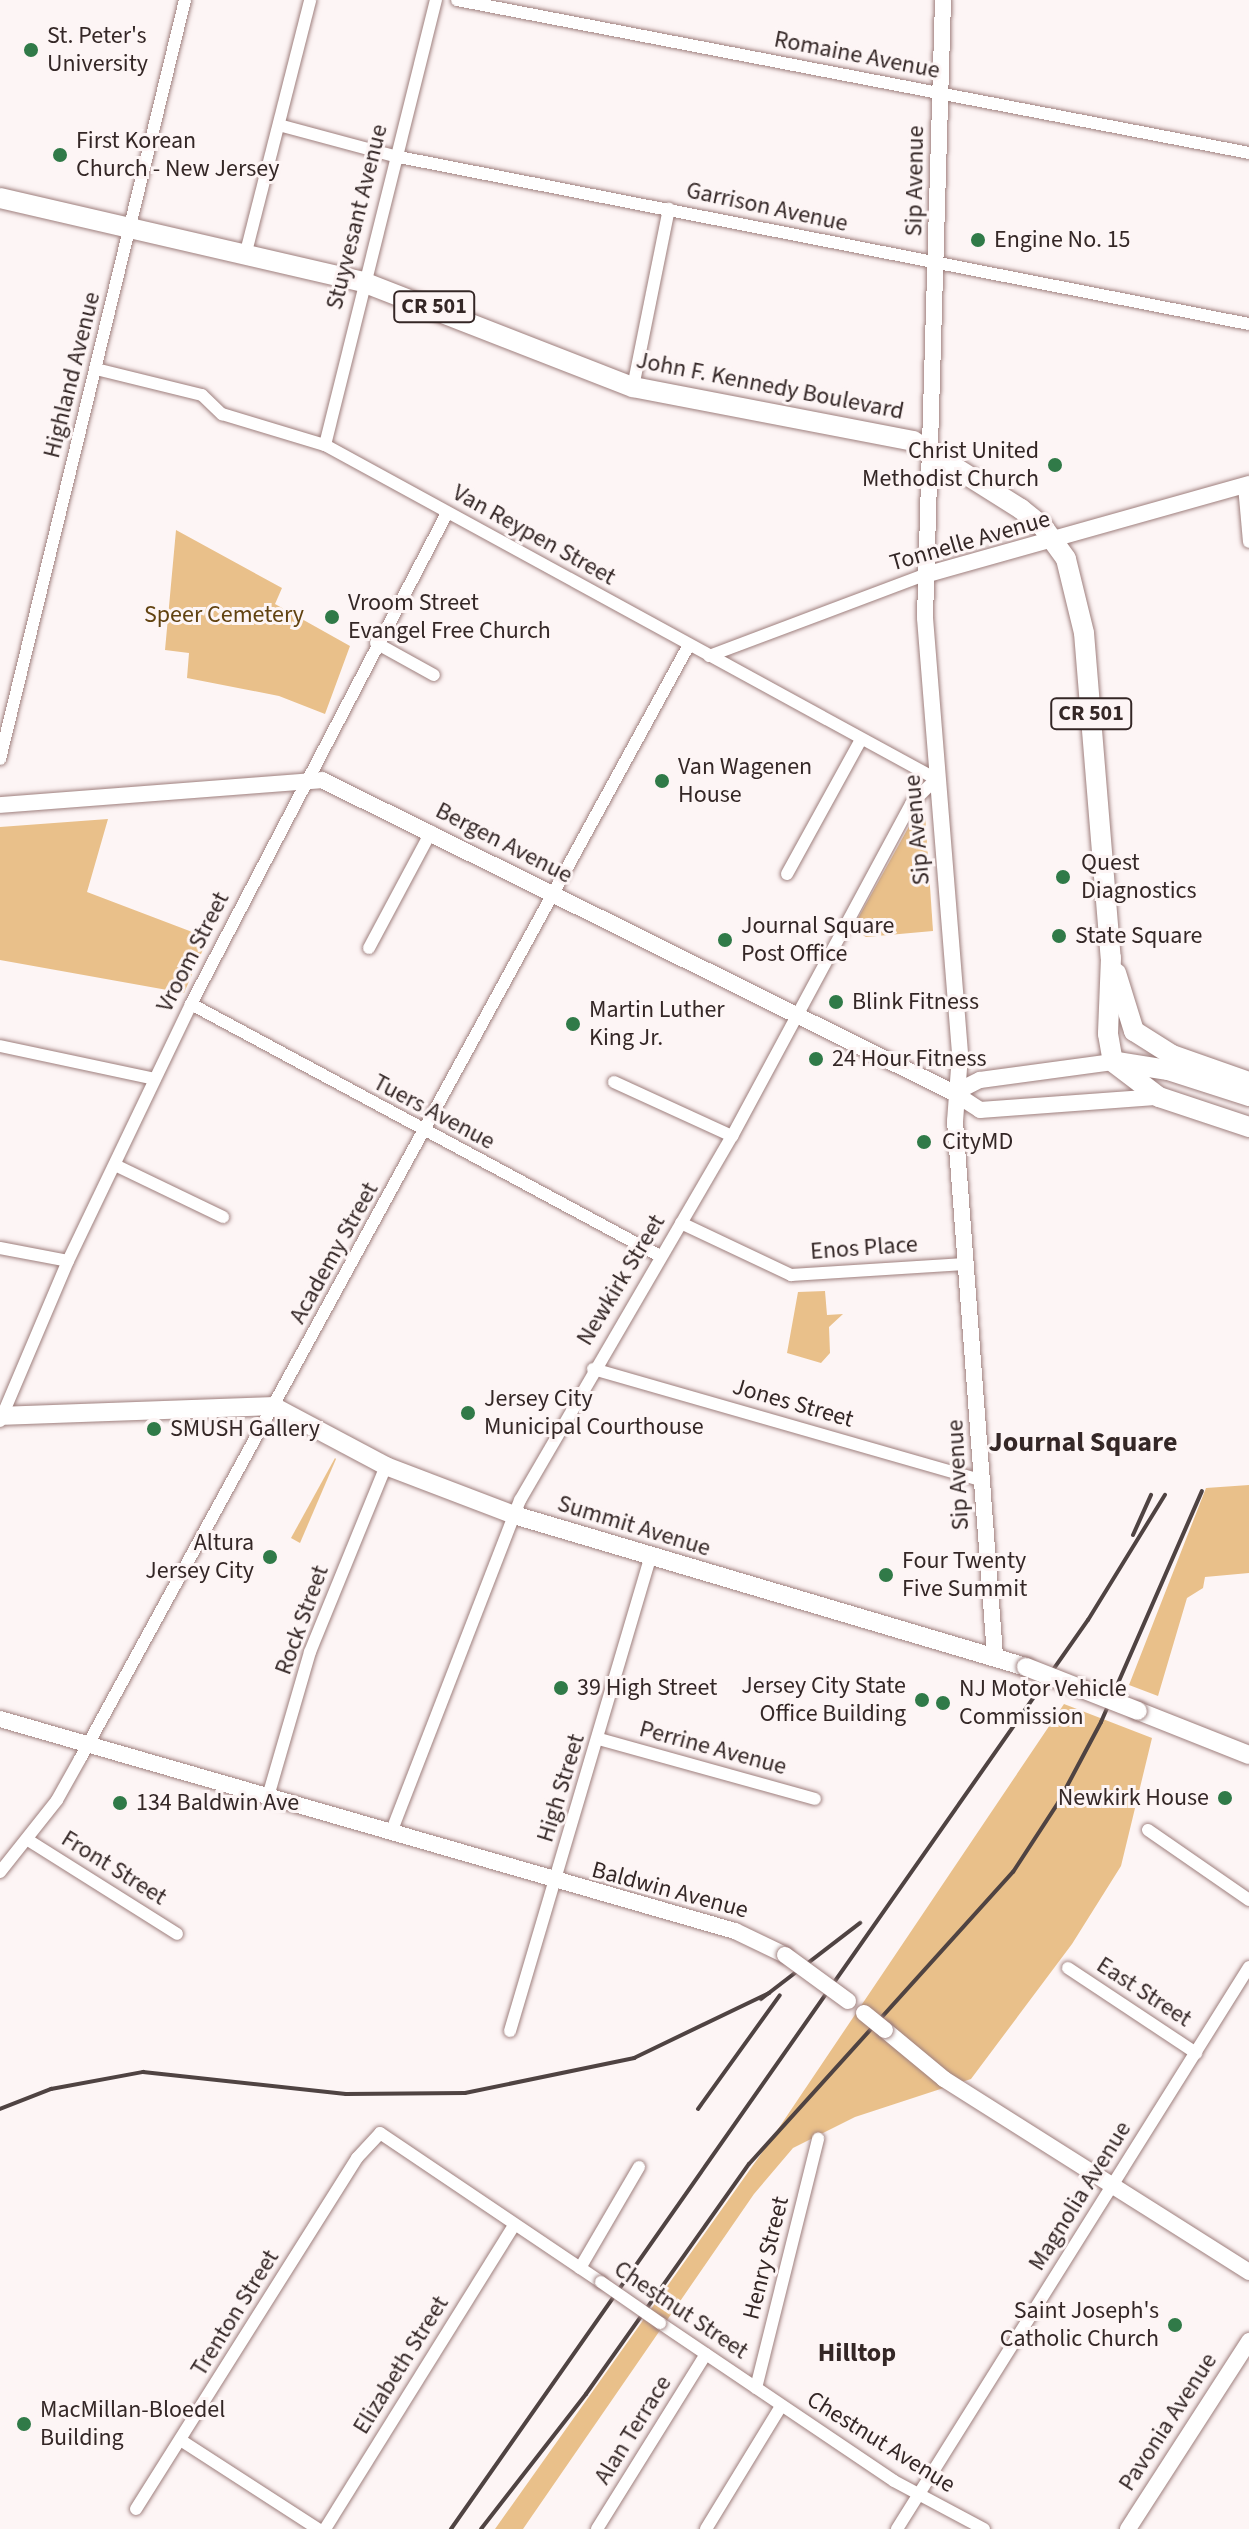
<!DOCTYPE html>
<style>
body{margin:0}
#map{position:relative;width:1249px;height:2529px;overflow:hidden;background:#fdf5f5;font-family:"Source Sans 3",sans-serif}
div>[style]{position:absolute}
.green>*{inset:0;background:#e9c08a}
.roads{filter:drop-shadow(0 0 2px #9e7f7d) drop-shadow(0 0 2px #9e7f7d)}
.minor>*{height:12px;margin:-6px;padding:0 6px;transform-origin:6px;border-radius:6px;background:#fff}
.tertiary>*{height:16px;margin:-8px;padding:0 8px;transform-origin:8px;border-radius:8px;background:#fff}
.secondary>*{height:18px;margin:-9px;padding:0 9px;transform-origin:9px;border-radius:9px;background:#fff}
.primary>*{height:20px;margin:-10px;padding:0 10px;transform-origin:10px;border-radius:10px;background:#fff}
.rail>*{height:4px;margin:-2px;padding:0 2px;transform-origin:2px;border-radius:2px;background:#4f4342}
.bridges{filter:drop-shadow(0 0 2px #9e7f7d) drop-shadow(0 0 2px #9e7f7d)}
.minor-bridge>*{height:12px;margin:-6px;padding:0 6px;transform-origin:6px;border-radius:6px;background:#fff}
.tertiary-bridge>*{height:16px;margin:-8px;padding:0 8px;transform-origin:8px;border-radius:8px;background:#fff}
.secondary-bridge>*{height:18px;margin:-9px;padding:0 9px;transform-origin:9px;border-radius:9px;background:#fff}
.dots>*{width:22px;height:22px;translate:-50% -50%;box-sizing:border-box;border:4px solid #fdf5f5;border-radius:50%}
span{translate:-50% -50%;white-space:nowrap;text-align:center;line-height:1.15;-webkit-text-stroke:6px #fdf5f5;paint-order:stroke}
.shield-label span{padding:2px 6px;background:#fdf5f5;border:2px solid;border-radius:6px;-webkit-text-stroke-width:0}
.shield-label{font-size:22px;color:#342726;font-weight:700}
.poi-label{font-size:24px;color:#342726}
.left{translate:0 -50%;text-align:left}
.right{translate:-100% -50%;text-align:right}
.street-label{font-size:24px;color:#342726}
.park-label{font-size:24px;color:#614210}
.neighbourhood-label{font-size:26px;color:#342726;font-weight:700}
.quarter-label{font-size:28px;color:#342726;font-weight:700}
</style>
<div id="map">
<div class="green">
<i style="clip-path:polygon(176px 530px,282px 588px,275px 604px,350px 646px,325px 714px,279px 696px,187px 678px,189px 653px,165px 650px)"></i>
<i style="clip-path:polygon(917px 812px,925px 813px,933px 931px,866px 937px,852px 929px)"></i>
<i style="clip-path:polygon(108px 819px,87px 892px,208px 938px,184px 993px,0 960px,0 827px)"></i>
<i style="clip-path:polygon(825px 1291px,827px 1315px,843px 1314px,829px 1327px,830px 1353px,821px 1363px,787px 1353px,798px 1292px)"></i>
<i style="clip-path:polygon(335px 1458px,336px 1459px,300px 1543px,291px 1538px)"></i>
<i style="clip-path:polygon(1249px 1485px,1249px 1573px,1205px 1577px,1203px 1588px,1187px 1598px,1158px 1696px,1129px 1685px,1206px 1488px)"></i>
<i style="clip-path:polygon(1064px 1704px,1152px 1738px,1121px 1866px,1072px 1944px,971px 2079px,855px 2117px,793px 2148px,754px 2194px,523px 2529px,495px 2529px,768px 2144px)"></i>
</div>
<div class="roads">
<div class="minor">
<i style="left:457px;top:0;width:807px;rotate:10.93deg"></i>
<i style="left:279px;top:125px;width:119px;rotate:15.1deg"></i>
<i style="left:394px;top:156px;width:871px;rotate:11.12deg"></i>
<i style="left:246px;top:252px;width:260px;rotate:-75.7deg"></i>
<i style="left:96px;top:369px;width:109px;rotate:13.8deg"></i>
<i style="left:202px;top:395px;width:28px;rotate:44deg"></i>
<i style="left:222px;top:414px;width:108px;rotate:16.8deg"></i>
<i style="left:325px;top:445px;width:696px;rotate:28.66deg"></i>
<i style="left:936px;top:779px;width:35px;rotate:135deg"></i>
<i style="left:911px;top:804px;width:377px;rotate:118.3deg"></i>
<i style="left:732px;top:1136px;width:421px;rotate:120.2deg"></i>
<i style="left:520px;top:1500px;width:354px;rotate:111.2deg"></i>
<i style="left:633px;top:387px;width:182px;rotate:-78.6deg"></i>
<i style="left:325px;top:445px;width:459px;rotate:-76deg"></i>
<i style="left:1244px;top:486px;width:56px;rotate:84.9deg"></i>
<i style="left:376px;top:643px;width:66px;rotate:28.9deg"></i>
<i style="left:709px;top:656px;width:231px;rotate:-20.6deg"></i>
<i style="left:0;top:759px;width:781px;rotate:-76.3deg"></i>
<i style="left:787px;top:874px;width:152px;rotate:-61.2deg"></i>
<i style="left:369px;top:948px;width:132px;rotate:-61.9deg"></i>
<i style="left:191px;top:1004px;width:530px;rotate:28.26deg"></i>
<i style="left:0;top:1046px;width:158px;rotate:12deg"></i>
<i style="left:614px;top:1082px;width:130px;rotate:24.6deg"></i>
<i style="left:115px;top:1165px;width:120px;rotate:25.7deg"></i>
<i style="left:681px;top:1223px;width:122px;rotate:25.3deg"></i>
<i style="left:791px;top:1275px;width:174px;rotate:-3.6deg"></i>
<i style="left:0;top:1248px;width:69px;rotate:10.8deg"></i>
<i style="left:593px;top:1369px;width:404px;rotate:16deg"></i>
<i style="left:0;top:1421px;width:174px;rotate:-67deg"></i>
<i style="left:68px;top:1261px;width:285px;rotate:-64.4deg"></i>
<i style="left:191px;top:1004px;width:554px;rotate:-62.46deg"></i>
<i style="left:599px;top:1739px;width:224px;rotate:15.5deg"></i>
<i style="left:269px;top:1793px;width:147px;rotate:-73.8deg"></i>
<i style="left:310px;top:1652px;width:201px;rotate:-67.8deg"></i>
<i style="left:1148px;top:1830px;width:123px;rotate:34.7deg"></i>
<i style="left:28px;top:1840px;width:176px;rotate:32.2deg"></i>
<i style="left:0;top:1872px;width:92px;rotate:-51.6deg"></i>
<i style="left:57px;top:1800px;width:47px;rotate:-60.7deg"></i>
<i style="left:80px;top:1759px;width:1270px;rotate:-61.34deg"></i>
<i style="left:1068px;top:1968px;width:154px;rotate:33.6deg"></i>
<i style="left:510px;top:2031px;width:494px;rotate:-73.5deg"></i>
<i style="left:580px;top:2268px;width:117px;rotate:-59.7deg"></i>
<i style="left:660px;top:2323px;width:282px;rotate:34deg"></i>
<i style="left:894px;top:2481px;width:102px;rotate:28.1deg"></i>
<i style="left:756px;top:2388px;width:257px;rotate:-76deg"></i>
<i style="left:182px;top:2441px;width:162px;rotate:32.9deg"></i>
<i style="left:136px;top:2509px;width:415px;rotate:-57.8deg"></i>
<i style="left:357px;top:2158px;width:34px;rotate:-47deg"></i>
<i style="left:380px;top:2133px;width:267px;rotate:34deg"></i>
<i style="left:325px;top:2529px;width:358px;rotate:-58.1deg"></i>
<i style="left:597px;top:2529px;width:206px;rotate:-58.1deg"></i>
<i style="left:706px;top:2529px;width:144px;rotate:-58.6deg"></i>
<i style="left:897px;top:2529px;width:663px;rotate:-57.94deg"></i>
</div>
<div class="tertiary">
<i style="left:943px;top:0;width:618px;rotate:91.67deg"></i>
<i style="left:925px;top:618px;width:438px;rotate:85.4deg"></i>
<i style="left:960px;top:1055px;width:66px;rotate:94.3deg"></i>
<i style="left:955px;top:1121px;width:535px;rotate:85.72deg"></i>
<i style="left:925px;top:575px;width:337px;rotate:-15.7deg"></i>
<i style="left:0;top:805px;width:323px;rotate:-4.4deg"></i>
<i style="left:322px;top:780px;width:705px;rotate:26.35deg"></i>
<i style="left:954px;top:1093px;width:31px;rotate:33deg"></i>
<i style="left:980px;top:1110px;width:179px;rotate:-4.2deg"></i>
<i style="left:954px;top:1093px;width:29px;rotate:-27deg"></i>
<i style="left:980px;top:1080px;width:134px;rotate:-7.7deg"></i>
<i style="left:0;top:1719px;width:765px;rotate:16.09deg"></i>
<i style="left:735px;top:1931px;width:55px;rotate:25.6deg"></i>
<i style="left:885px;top:2030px;width:77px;rotate:39.7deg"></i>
<i style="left:944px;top:2079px;width:361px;rotate:32.3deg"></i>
<i style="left:1128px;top:2529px;width:224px;rotate:-57.2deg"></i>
</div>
<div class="secondary">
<i style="left:0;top:1416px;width:273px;rotate:-2.1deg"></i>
<i style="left:273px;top:1406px;width:128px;rotate:28deg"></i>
<i style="left:386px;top:1466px;width:137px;rotate:20.9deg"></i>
<i style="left:514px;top:1515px;width:534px;rotate:16.53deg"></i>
<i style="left:1138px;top:1711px;width:119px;rotate:21.6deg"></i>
</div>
<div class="primary">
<i style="left:0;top:198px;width:373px;rotate:13deg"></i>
<i style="left:363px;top:282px;width:290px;rotate:21.3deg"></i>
<i style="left:633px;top:387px;width:285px;rotate:10.9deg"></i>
<i style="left:913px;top:441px;width:128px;rotate:32.2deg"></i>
<i style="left:1021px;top:509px;width:28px;rotate:39deg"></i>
<i style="left:1043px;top:527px;width:39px;rotate:54deg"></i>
<i style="left:1066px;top:559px;width:76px;rotate:76.3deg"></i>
<i style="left:1084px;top:633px;width:326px;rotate:85.3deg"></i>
<i style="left:1111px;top:958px;width:76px;rotate:92.3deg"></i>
<i style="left:1108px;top:1034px;width:28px;rotate:80deg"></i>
<i style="left:1113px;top:1062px;width:58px;rotate:37.3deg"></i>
<i style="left:1159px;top:1097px;width:95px;rotate:18.4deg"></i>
<i style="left:1116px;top:973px;width:61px;rotate:72.8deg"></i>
<i style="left:1134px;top:1031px;width:45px;rotate:32.3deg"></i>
<i style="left:1172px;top:1055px;width:82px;rotate:19.3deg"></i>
<i style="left:1117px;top:1062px;width:52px;rotate:8.9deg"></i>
<i style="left:1168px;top:1070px;width:85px;rotate:17.8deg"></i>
</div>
</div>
<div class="rail">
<i style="left:1133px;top:1535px;width:44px;rotate:-65.8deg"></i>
<i style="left:761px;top:1999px;width:125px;rotate:-37.5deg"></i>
<i style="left:0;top:2109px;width:55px;rotate:-21.4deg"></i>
<i style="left:51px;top:2089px;width:94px;rotate:-10.5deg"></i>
<i style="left:143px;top:2072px;width:204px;rotate:6.2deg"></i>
<i style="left:346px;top:2094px;width:119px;rotate:-0.5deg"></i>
<i style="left:465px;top:2093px;width:173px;rotate:-11.7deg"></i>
<i style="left:634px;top:2058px;width:150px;rotate:-25.7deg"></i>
<i style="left:698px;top:2109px;width:140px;rotate:-54.3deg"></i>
<i style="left:451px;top:2529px;width:1110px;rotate:-54.98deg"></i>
<i style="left:1088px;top:1620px;width:147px;rotate:-58.4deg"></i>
<i style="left:481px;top:2529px;width:171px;rotate:-52.1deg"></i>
<i style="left:586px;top:2394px;width:282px;rotate:-54.7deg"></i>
<i style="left:749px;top:2164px;width:394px;rotate:-47.9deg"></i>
<i style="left:1013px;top:1872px;width:82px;rotate:-56.9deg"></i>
<i style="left:1058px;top:1803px;width:92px;rotate:-62deg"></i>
<i style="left:1101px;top:1722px;width:252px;rotate:-66.4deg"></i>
</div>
<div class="bridges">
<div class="minor-bridge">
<i style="left:601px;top:2282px;width:72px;rotate:34.8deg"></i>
</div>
<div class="tertiary-bridge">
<i style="left:785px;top:1955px;width:78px;rotate:36.1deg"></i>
<i style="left:864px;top:2013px;width:27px;rotate:39deg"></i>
</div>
<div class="secondary-bridge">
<i style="left:1026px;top:1667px;width:120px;rotate:21.4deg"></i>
</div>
</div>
<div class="dots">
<i style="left:31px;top:50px;background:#307a48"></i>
<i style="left:60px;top:155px;background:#307a48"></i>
<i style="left:978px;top:240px;background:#307a48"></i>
<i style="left:1055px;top:465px;background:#307a48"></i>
<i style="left:332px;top:617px;background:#307a48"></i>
<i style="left:662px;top:781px;background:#307a48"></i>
<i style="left:1063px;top:877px;background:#307a48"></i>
<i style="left:1059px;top:936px;background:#307a48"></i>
<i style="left:725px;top:940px;background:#307a48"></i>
<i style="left:836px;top:1002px;background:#307a48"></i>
<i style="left:573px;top:1024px;background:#307a48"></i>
<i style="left:816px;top:1059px;background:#307a48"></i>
<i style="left:924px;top:1142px;background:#307a48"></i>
<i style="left:468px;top:1413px;background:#307a48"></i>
<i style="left:154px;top:1429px;background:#307a48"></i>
<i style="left:270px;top:1557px;background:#307a48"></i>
<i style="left:886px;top:1575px;background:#307a48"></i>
<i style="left:561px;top:1688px;background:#307a48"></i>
<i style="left:922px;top:1700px;background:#307a48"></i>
<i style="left:943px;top:1703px;background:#307a48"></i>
<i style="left:1225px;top:1798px;background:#307a48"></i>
<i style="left:120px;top:1803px;background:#307a48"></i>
<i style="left:1175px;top:2325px;background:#307a48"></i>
<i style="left:24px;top:2424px;background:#307a48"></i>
</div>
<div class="shield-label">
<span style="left:434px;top:307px">CR 501</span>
<span style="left:1091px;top:714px">CR 501</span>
</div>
<div class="poi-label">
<span class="left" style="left:47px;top:50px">St. Peter's<br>University</span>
<span class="left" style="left:76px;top:155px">First Korean<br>Church - New Jersey</span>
<span class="left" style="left:994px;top:240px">Engine No. 15</span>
<span class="right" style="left:1039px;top:465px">Christ United<br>Methodist Church</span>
<span class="left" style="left:348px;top:617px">Vroom Street<br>Evangel Free Church</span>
<span class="left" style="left:678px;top:781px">Van Wagenen<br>House</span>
<span class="left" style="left:1081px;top:877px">Quest<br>Diagnostics</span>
<span class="left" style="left:741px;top:940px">Journal Square<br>Post Office</span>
<span class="left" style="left:1075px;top:936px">State Square</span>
<span class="left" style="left:852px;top:1002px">Blink Fitness</span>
<span class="left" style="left:589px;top:1024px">Martin Luther<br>King Jr.</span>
<span class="left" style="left:832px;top:1059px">24 Hour Fitness</span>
<span class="left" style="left:942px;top:1142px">CityMD</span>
<span class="left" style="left:484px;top:1413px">Jersey City<br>Municipal Courthouse</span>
<span class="left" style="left:170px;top:1429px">SMUSH Gallery</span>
<span class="right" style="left:254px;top:1557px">Altura<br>Jersey City</span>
<span class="left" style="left:902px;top:1575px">Four Twenty<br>Five Summit</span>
<span class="right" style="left:906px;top:1700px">Jersey City State<br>Office Building</span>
<span class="left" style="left:577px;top:1688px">39 High Street</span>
<span class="left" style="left:959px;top:1703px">NJ Motor Vehicle<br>Commission</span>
<span class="right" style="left:1209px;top:1798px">Newkirk House</span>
<span class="left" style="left:136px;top:1803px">134 Baldwin Ave</span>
<span class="right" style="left:1159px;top:2325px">Saint Joseph's<br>Catholic Church</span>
<span class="left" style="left:40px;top:2424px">MacMillan-Bloedel<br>Building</span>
</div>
<div class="street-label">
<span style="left:857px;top:55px;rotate:11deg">Romaine Avenue</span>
<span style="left:915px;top:181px;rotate:-89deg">Sip Avenue</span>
<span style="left:767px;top:207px;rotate:12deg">Garrison Avenue</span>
<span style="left:357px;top:217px;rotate:-76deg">Stuyvesant Avenue</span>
<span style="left:72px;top:375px;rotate:-76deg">Highland Avenue</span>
<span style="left:770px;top:386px;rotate:11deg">John F. Kennedy Boulevard</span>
<span style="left:534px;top:535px;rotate:29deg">Van Reypen Street</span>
<span style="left:970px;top:541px;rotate:-16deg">Tonnelle Avenue</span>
<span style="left:917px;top:830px;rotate:-95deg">Sip Avenue</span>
<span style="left:504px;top:843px;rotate:27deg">Bergen Avenue</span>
<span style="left:193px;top:952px;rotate:-63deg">Vroom Street</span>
<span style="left:434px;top:1112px;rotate:28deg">Tuers Avenue</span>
<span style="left:864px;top:1248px;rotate:-4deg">Enos Place</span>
<span style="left:334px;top:1253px;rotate:-61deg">Academy Street</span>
<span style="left:621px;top:1280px;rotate:-59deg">Newkirk Street</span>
<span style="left:793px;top:1403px;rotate:16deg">Jones Street</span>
<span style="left:958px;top:1475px;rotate:-93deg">Sip Avenue</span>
<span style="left:634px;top:1526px;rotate:17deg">Summit Avenue</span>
<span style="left:302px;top:1620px;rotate:-70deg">Rock Street</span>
<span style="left:713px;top:1748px;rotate:15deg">Perrine Avenue</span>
<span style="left:561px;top:1788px;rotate:-73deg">High Street</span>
<span style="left:114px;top:1868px;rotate:32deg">Front Street</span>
<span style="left:670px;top:1890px;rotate:15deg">Baldwin Avenue</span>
<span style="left:1144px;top:1992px;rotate:33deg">East Street</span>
<span style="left:1080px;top:2196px;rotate:-58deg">Magnolia Avenue</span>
<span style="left:766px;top:2258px;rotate:-76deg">Henry Street</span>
<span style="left:681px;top:2310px;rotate:34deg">Chestnut Street</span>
<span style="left:235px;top:2313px;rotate:-58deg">Trenton Street</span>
<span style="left:401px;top:2365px;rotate:-58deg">Elizabeth Street</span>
<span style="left:1168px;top:2422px;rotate:-57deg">Pavonia Avenue</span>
<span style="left:633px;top:2430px;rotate:-58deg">Alan Terrace</span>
<span style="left:881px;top:2442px;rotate:32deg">Chestnut Avenue</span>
</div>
<div class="park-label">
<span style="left:224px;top:615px">Speer Cemetery</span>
</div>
<div class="neighbourhood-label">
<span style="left:857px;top:2353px">Hilltop</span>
</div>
<div class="quarter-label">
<span style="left:1083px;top:1442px">Journal Square</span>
</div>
</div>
